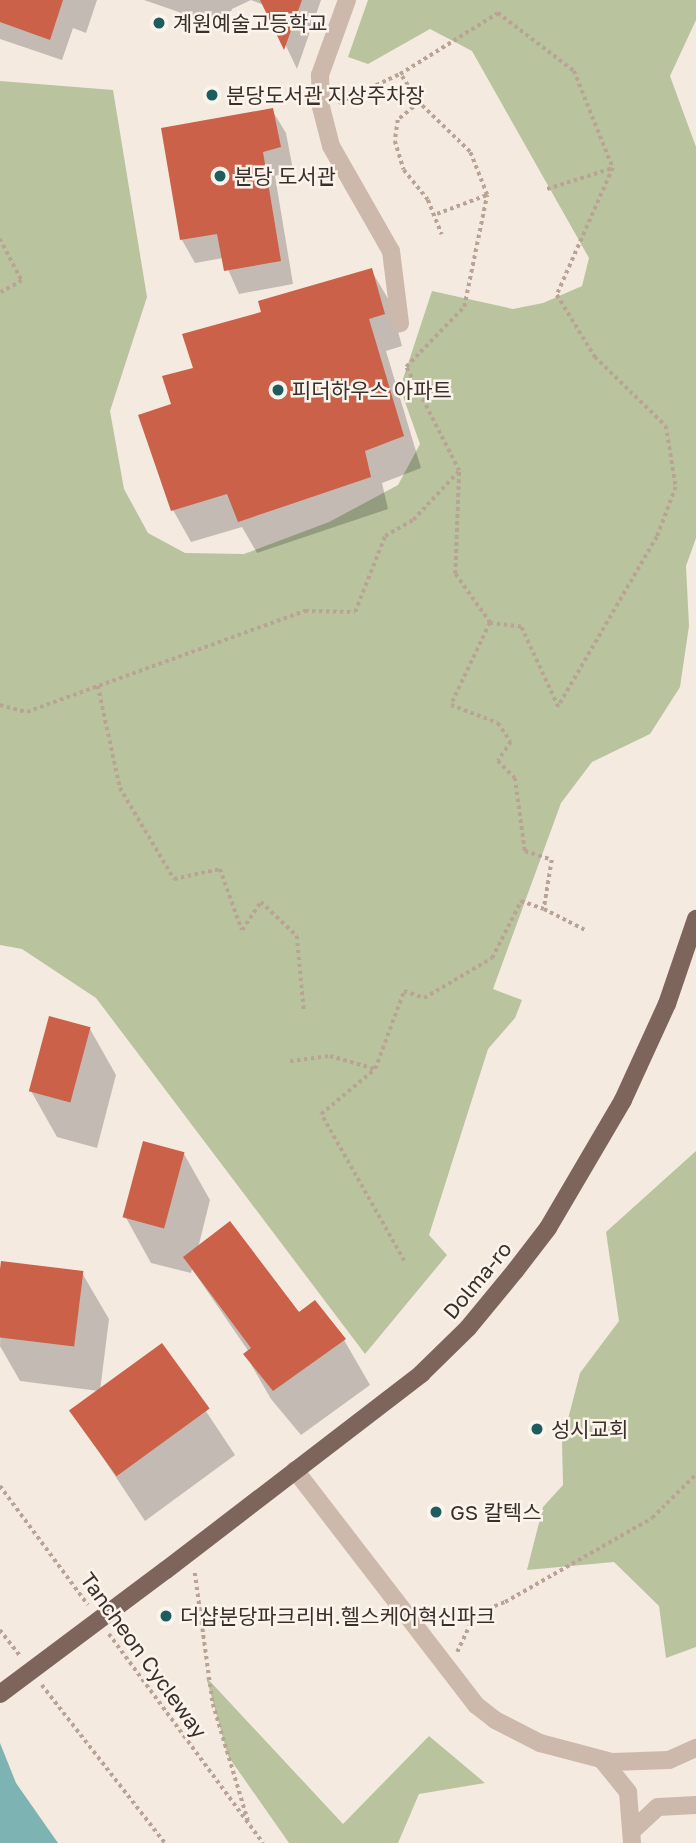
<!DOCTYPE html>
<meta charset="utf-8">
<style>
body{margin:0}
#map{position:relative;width:696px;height:1843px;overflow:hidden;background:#f4eae0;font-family:"Golos Text","Noto Sans KR",sans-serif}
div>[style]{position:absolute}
.green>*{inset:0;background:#b9c49f}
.water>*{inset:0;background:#7db3b2}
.shadow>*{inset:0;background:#0003}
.building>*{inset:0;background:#ca6148;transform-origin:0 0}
.path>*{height:3.5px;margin-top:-1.75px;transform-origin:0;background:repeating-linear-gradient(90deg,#b9a395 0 3.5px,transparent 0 7px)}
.minor>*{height:18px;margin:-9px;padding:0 9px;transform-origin:9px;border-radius:9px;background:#cdb9ab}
.major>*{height:18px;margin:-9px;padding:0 9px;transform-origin:9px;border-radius:9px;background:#7d655b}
.major-bridge>*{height:18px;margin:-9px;padding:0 9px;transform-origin:9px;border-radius:9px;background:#7d655b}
.dots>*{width:19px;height:19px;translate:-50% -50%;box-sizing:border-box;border:4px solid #fbf4ed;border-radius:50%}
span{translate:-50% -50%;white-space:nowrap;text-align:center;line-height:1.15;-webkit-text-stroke:5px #fbf4ed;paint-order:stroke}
.poi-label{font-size:21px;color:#3b2f2a}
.left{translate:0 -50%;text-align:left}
.street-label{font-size:21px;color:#3b2f2a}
</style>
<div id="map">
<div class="green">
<i style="clip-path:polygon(368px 0,696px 0,696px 20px,670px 76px,696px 147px,696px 538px,686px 566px,689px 626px,680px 687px,650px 734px,592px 762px,561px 803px,493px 989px,522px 1000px,515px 1018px,488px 1049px,429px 1235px,447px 1255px,365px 1354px,96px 998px,22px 949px,0 945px,0 81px,113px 90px,147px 297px,110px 411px,124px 489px,148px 533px,185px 553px,244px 554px,329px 522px,398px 485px,420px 444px,400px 388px,432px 291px,513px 309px,543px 303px,582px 286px,589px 258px,472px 51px,430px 29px,368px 64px,348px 57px)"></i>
<i style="clip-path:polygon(696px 1151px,696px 1647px,666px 1658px,659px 1606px,614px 1562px,527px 1570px,543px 1507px,563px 1485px,562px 1442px,580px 1373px,619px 1321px,606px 1232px)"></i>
<i style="clip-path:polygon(206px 1677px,343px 1824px,429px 1736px,485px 1783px,419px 1794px,398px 1843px,289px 1843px,228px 1756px)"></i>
</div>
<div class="water">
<i style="clip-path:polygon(0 1743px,16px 1783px,58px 1843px,0 1843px)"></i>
</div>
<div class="shadow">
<i style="clip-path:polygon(0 0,97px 0,86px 33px,73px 28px,62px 60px,0 39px)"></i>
<i style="clip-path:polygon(144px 0,321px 0,297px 69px,267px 6px,251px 0,232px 9px,225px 28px)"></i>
<i style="clip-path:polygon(272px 110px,286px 133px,293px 170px,275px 176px,293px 284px,239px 294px,223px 258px,195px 263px,182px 240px)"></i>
<i style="clip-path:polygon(371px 270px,390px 302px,402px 346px,386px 351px,421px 468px,382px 483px,388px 509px,257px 553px,242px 527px,191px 542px,173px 510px,173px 405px,195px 369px,263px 313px)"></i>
<i style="clip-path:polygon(90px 1029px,116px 1075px,97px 1148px,57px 1137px,31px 1091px)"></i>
<i style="clip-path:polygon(184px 1154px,210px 1200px,198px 1248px,344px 1340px,370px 1385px,301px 1435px,271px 1399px,245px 1354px,249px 1352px,192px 1269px,191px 1273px,151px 1263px,125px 1216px)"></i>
<i style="clip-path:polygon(3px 1263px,82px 1273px,109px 1319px,100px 1391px,162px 1345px,235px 1455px,145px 1521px,72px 1411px,99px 1391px,20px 1381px,0 1346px)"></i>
</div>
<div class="building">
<i style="clip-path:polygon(0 0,63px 0,50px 40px,0 22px)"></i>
<i style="clip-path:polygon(260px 0,302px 0,284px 50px)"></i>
<i style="clip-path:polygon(273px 108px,281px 147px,263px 152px,281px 261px,224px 271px,217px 234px,180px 240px,161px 128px)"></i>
<i style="clip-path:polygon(372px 268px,385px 314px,369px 319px,404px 436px,365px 451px,371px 477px,238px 522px,227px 494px,171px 511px,138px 415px,171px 404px,162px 376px,193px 368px,182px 334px,261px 312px,258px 301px)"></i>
<i style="left:49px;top:1016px;width:43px;height:78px;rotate:15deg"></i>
<i style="left:143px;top:1141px;width:43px;height:79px;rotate:15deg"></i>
<i style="clip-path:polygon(230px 1221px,299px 1312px,315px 1300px,346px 1339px,273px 1391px,243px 1354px,251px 1348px,183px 1257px)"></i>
<i style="left:1px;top:1261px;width:83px;height:76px;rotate:7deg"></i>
<i style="left:162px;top:1343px;width:81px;height:115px;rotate:54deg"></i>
</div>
<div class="path">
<i style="left:498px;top:13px;width:96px;rotate:37.3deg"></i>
<i style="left:574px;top:71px;width:105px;rotate:68.1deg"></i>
<i style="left:613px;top:168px;width:139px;rotate:113.8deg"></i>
<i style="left:557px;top:295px;width:73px;rotate:58.5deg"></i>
<i style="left:595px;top:357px;width:99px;rotate:44.2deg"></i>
<i style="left:666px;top:426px;width:62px;rotate:80.7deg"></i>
<i style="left:676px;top:487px;width:53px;rotate:110.8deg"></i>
<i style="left:657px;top:537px;width:197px;rotate:120.2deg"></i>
<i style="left:558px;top:707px;width:88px;rotate:-114.8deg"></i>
<i style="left:521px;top:627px;width:31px;rotate:-173deg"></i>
<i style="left:490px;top:623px;width:60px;rotate:-125.5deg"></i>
<i style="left:455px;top:574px;width:103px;rotate:-87.8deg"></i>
<i style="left:459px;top:471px;width:117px;rotate:-117deg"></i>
<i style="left:406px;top:367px;width:83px;rotate:-46deg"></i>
<i style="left:464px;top:307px;width:114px;rotate:-78.4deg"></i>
<i style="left:487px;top:195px;width:46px;rotate:-111.6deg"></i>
<i style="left:470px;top:152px;width:71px;rotate:-136.1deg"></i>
<i style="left:419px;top:103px;width:35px;rotate:-123deg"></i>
<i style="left:400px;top:74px;width:115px;rotate:-31.9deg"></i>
<i style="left:338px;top:103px;width:68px;rotate:-25.1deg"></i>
<i style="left:419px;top:103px;width:27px;rotate:141deg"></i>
<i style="left:398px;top:120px;width:21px;rotate:98deg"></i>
<i style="left:395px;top:141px;width:30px;rotate:73deg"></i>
<i style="left:404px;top:170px;width:38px;rotate:51deg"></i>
<i style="left:428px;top:200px;width:37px;rotate:68deg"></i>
<i style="left:547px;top:189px;width:69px;rotate:-17.7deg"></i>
<i style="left:437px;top:214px;width:53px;rotate:-20.8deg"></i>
<i style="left:0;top:239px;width:47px;rotate:62.4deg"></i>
<i style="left:22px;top:281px;width:25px;rotate:151deg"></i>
<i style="left:490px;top:623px;width:91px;rotate:115.4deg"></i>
<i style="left:451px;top:705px;width:50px;rotate:21deg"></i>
<i style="left:498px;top:723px;width:23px;rotate:56deg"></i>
<i style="left:511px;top:742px;width:23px;rotate:124deg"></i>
<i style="left:498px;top:761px;width:24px;rotate:45deg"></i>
<i style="left:515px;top:778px;width:74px;rotate:82.2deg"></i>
<i style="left:525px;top:851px;width:28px;rotate:18deg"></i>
<i style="left:552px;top:860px;width:50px;rotate:99.3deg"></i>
<i style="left:544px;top:909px;width:48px;rotate:27.1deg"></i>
<i style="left:98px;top:686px;width:104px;rotate:77.8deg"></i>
<i style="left:120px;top:788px;width:106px;rotate:59.3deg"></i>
<i style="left:174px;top:879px;width:47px;rotate:-12.3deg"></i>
<i style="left:220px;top:869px;width:65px;rotate:70.2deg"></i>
<i style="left:242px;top:930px;width:34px;rotate:-56deg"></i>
<i style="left:261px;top:902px;width:50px;rotate:43.4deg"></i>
<i style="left:297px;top:936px;width:76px;rotate:84.7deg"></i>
<i style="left:0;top:705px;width:28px;rotate:15deg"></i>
<i style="left:27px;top:712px;width:296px;rotate:-20deg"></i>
<i style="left:305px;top:611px;width:50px;rotate:1.1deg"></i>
<i style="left:355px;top:612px;width:82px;rotate:-68.5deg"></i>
<i style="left:385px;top:536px;width:32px;rotate:-30deg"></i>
<i style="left:413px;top:520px;width:66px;rotate:-46.8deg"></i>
<i style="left:290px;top:1061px;width:40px;rotate:-7.1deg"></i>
<i style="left:330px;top:1056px;width:47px;rotate:16.1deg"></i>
<i style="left:404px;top:1261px;width:169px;rotate:-119.5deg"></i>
<i style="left:321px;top:1114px;width:70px;rotate:-39.8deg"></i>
<i style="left:375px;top:1069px;width:83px;rotate:-69.6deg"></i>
<i style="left:404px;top:991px;width:21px;rotate:19deg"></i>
<i style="left:424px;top:998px;width:79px;rotate:-30.5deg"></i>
<i style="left:492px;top:958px;width:64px;rotate:-63deg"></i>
<i style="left:521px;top:901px;width:24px;rotate:19deg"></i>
<i style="left:0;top:1486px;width:148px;rotate:53.5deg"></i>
<i style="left:195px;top:1573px;width:132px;rotate:82.2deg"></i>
<i style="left:213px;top:1704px;width:122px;rotate:73.3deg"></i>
<i style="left:0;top:1630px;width:33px;rotate:52deg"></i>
<i style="left:109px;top:1634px;width:260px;rotate:53.6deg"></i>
<i style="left:457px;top:1652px;width:42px;rotate:-64.7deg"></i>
<i style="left:475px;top:1614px;width:32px;rotate:-22deg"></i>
<i style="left:505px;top:1602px;width:169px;rotate:-29.7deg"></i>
<i style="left:652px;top:1518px;width:62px;rotate:-45deg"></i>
<i style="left:42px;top:1685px;width:200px;rotate:52.1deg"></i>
</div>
<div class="minor">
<i style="left:347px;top:0;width:80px;rotate:109.8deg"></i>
<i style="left:320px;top:75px;width:32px;rotate:88deg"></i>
<i style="left:321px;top:107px;width:40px;rotate:75.6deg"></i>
<i style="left:331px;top:146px;width:121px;rotate:60.3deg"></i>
<i style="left:391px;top:251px;width:73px;rotate:82.9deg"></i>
<i style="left:295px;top:1470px;width:297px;rotate:52.4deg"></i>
<i style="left:476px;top:1705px;width:24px;rotate:38deg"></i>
<i style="left:495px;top:1720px;width:51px;rotate:27.1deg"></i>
<i style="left:540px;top:1743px;width:74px;rotate:14.8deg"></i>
<i style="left:612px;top:1762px;width:57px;rotate:-2deg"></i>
<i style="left:669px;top:1760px;width:30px;rotate:-24deg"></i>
<i style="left:603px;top:1761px;width:40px;rotate:51deg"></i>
<i style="left:628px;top:1792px;width:51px;rotate:85.5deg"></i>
<i style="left:632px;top:1831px;width:35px;rotate:-43deg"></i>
<i style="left:658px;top:1807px;width:38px;rotate:-3deg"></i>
</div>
<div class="major">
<i style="left:166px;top:1570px;width:322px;rotate:-37.5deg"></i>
<i style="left:421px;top:1374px;width:66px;rotate:-44.4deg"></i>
<i style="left:468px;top:1328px;width:74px;rotate:-50.5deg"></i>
<i style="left:515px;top:1271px;width:54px;rotate:-52.5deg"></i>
<i style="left:548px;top:1228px;width:148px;rotate:-59.6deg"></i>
<i style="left:623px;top:1100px;width:106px;rotate:-65.4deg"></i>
<i style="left:667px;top:1004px;width:90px;rotate:-71.2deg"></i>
</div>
<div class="major-bridge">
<i style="left:0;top:1694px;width:207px;rotate:-36.8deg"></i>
</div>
<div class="dots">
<i style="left:159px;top:23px;background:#1d5d5f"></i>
<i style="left:212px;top:95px;background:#1d5d5f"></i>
<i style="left:220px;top:176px;background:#1d5d5f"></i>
<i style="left:278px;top:390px;background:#1d5d5f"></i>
<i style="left:537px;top:1429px;background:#1d5d5f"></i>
<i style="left:436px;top:1512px;background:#1d5d5f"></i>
<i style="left:166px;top:1616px;background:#1d5d5f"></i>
</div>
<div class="poi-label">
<span class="left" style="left:173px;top:23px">계원예술고등학교</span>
<span class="left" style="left:226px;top:95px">분당도서관 지상주차장</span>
<span class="left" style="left:234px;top:176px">분당 도서관</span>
<span class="left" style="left:292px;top:390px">피더하우스 아파트</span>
<span class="left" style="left:551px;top:1429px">성시교회</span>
<span class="left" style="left:450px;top:1512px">GS 칼텍스</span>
<span class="left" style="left:180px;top:1616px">더샵분당파크리버.헬스케어혁신파크</span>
</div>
<div class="street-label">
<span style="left:477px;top:1280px;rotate:-50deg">Dolma-ro</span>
<span style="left:144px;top:1655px;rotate:54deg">Tancheon Cycleway</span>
</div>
</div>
